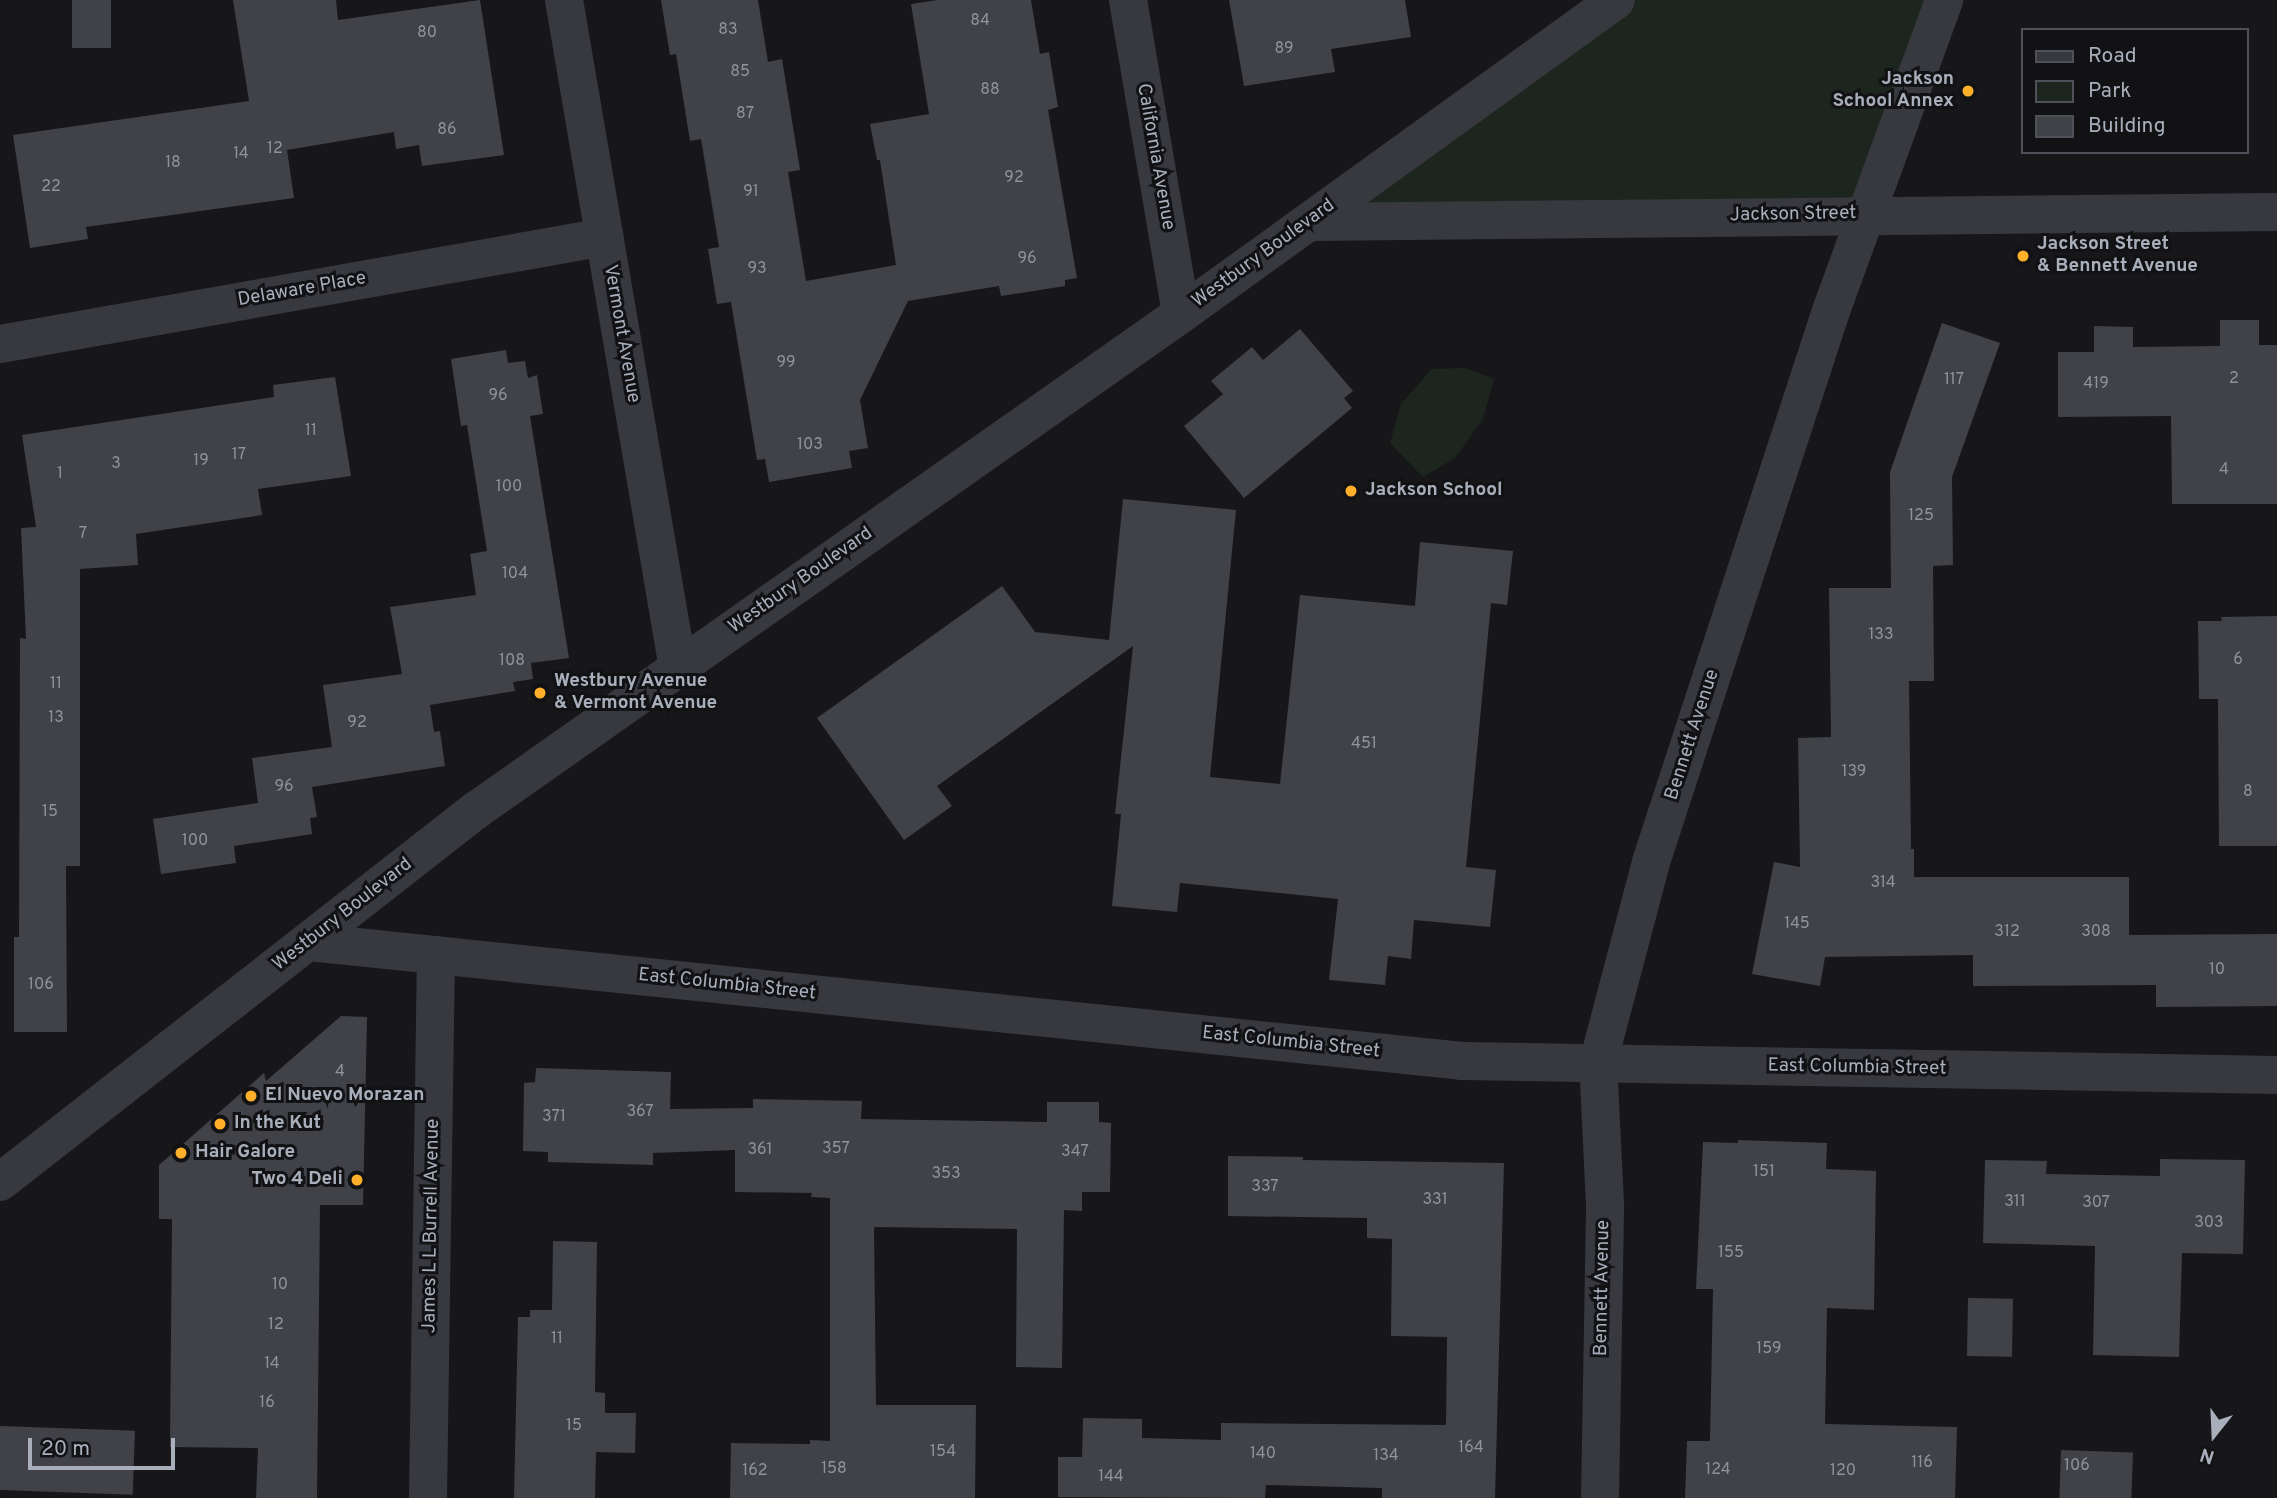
<!DOCTYPE html>
<style>
body{margin:0}
#map{position:relative;width:2277px;height:1498px;overflow:hidden;background:#17171a;font-family:Overpass,sans-serif}
div>[style]{position:absolute}
.green>*{inset:0;background:#1d261e}
.building>*{inset:0;background:#414247;transform-origin:0 0}
.minor>*{height:38px;margin:-19px;padding:0 19px;transform-origin:19px;border-radius:19px;background:#38393f}
.dots>*{width:19px;height:19px;translate:-50% -50%;box-sizing:border-box;border:4px solid #121215;border-radius:50%}
span{translate:-50% -50%;white-space:nowrap;text-align:center;line-height:1.15;-webkit-text-stroke:6px #121215;paint-order:stroke}
.number-label{font-size:16px;color:#8e949e}
.number-label span{-webkit-text-stroke-width:0}
.poi-label{font-size:19px;color:#a8afbb;font-weight:700}
.right{translate:-100% -50%;text-align:right}
.left{translate:0 -50%;text-align:left}
.street-label{font-size:19px;color:#a8afbb}
.legend{position:absolute;left:2021px;top:28px;width:228px;height:126px;box-sizing:border-box;background:#121215;border:2px solid #4e5157;margin:0;padding:9px 12px;list-style:none;font-size:21px;color:#a8afbb}
.legend li{display:flex;align-items:center;gap:14px;height:35px}
.legend b{width:35px;border:2px solid #4e5157}
.north{position:absolute;left:2179px;top:1400px;width:70px;height:70px;-webkit-text-stroke:5px #121215;paint-order:stroke;rotate:198deg;font-size:19px;font-weight:700;line-height:28px;text-align:center;color:#a8afbb}
.north::after{content:'';display:block;margin:auto;width:24px;height:32px;background:#a8afbb;clip-path:polygon(50% 0,100% 100%,50% 72%,0 100%)}
.scale{position:absolute;left:28px;top:1438px;width:147px;height:32px;box-sizing:border-box;border:4px solid #a8afbb;border-top:0;padding-left:9px;font-size:21px;line-height:24px;white-space:nowrap;color:#a8afbb;-webkit-text-stroke:5px #121215;paint-order:stroke}
</style>
<div id="map">
<div class="green">
<i style="clip-path:polygon(1616px 0,1944px 0,1868px 214px,1310px 222px)"></i>
<i style="clip-path:polygon(1465px 368px,1494px 379px,1483px 419px,1455px 458px,1423px 477px,1390px 443px,1401px 404px,1432px 369px)"></i>
</div>
<div class="building">
<i style="left:72px;top:0;width:39px;height:48px"></i>
<i style="clip-path:polygon(233px 0,336px 0,338px 20px,480px 0,504px 155px,422px 166px,419px 145px,396px 149px,394px 132px,287px 150px,294px 198px,86px 227px,88px 239px,30px 248px,13px 135px,249px 101px)"></i>
<i style="clip-path:polygon(661px 0,758px 0,768px 62px,782px 59px,800px 170px,788px 172px,806px 281px,896px 265px,880px 160px,877px 160px,870px 124px,929px 114px,911px 4px,938px 0,1031px 0,1040px 54px,1049px 52px,1058px 107px,1048px 110px,1077px 278px,1065px 280px,1065px 286px,1001px 296px,999px 286px,908px 301px,860px 400px,868px 448px,849px 451px,852px 468px,769px 482px,765px 459px,757px 460px,731px 302px,717px 304px,708px 249px,719px 247px,701px 139px,690px 141px,676px 54px,670px 55px)"></i>
<i style="clip-path:polygon(1229px 0,1405px 0,1411px 37px,1331px 49px,1335px 72px,1244px 86px)"></i>
<i style="clip-path:polygon(2220px 320px,2259px 320px,2259px 345px,2277px 345px,2277px 504px,2172px 504px,2171px 416px,2058px 417px,2058px 352px,2094px 352px,2094px 326px,2133px 327px,2133px 347px,2220px 346px)"></i>
<i style="clip-path:polygon(1942px 323px,2000px 343px,1952px 477px,1953px 565px,1933px 566px,1934px 681px,1909px 681px,1911px 849px,1914px 849px,1914px 877px,2129px 877px,2129px 935px,2277px 934px,2277px 1006px,2156px 1007px,2156px 985px,1973px 986px,1973px 955px,1825px 957px,1820px 986px,1752px 974px,1774px 862px,1800px 867px,1798px 738px,1831px 737px,1829px 588px,1891px 588px,1890px 472px)"></i>
<i style="clip-path:polygon(1300px 329px,1353px 391px,1344px 398px,1352px 408px,1244px 498px,1184px 426px,1223px 394px,1211px 381px,1252px 347px,1263px 360px)"></i>
<i style="clip-path:polygon(506px 350px,508px 363px,525px 361px,528px 378px,537px 375px,543px 414px,530px 416px,569px 658px,531px 663px,533px 679px,513px 682px,515px 691px,430px 705px,434px 732px,440px 731px,445px 766px,312px 787px,317px 817px,310px 818px,312px 834px,234px 846px,236px 863px,161px 874px,153px 819px,258px 803px,252px 758px,332px 747px,323px 685px,402px 674px,390px 607px,476px 595px,470px 554px,487px 551px,467px 425px,461px 426px,451px 359px)"></i>
<i style="clip-path:polygon(335px 377px,351px 476px,258px 489px,262px 515px,136px 534px,138px 565px,80px 569px,80px 866px,66px 866px,67px 1032px,14px 1032px,14px 937px,19px 937px,20px 638px,26px 639px,21px 528px,36px 527px,22px 435px,274px 397px,273px 385px)"></i>
<i style="clip-path:polygon(1123px 499px,1236px 510px,1210px 777px,1280px 784px,1300px 595px,1415px 606px,1420px 542px,1513px 551px,1507px 605px,1491px 603px,1466px 867px,1496px 870px,1490px 927px,1414px 920px,1411px 959px,1388px 956px,1385px 985px,1329px 980px,1338px 899px,1180px 883px,1177px 912px,1112px 906px,1121px 814px,1115px 814px,1133px 646px,937px 786px,952px 806px,904px 840px,817px 718px,1002px 586px,1035px 632px,1109px 640px)"></i>
<i style="clip-path:polygon(2277px 616px,2277px 846px,2219px 846px,2218px 699px,2199px 699px,2198px 621px,2222px 621px,2221px 617px)"></i>
<i style="clip-path:polygon(341px 1016px,367px 1017px,363px 1205px,320px 1205px,317px 1498px,256px 1498px,258px 1448px,170px 1447px,172px 1219px,159px 1219px,159px 1165px,264px 1073px,266px 1081px)"></i>
<i style="clip-path:polygon(536px 1068px,671px 1072px,670px 1109px,753px 1108px,753px 1099px,862px 1101px,861px 1119px,1047px 1122px,1047px 1102px,1099px 1102px,1099px 1122px,1111px 1123px,1110px 1192px,1082px 1192px,1082px 1211px,1064px 1210px,1062px 1368px,1016px 1367px,1017px 1229px,874px 1227px,876px 1405px,976px 1405px,975px 1498px,730px 1498px,731px 1443px,810px 1444px,810px 1440px,830px 1441px,830px 1198px,811px 1197px,812px 1193px,735px 1192px,735px 1150px,653px 1153px,653px 1165px,548px 1162px,548px 1152px,523px 1151px,524px 1083px,535px 1082px)"></i>
<i style="clip-path:polygon(1738px 1140px,1827px 1143px,1826px 1169px,1876px 1171px,1874px 1310px,1827px 1308px,1825px 1424px,1957px 1427px,1955px 1498px,1685px 1498px,1687px 1441px,1710px 1441px,1713px 1289px,1696px 1289px,1703px 1142px,1738px 1143px)"></i>
<i style="clip-path:polygon(1228px 1156px,1303px 1157px,1303px 1160px,1504px 1163px,1495px 1498px,1382px 1498px,1382px 1488px,1266px 1485px,1265px 1498px,1058px 1497px,1058px 1457px,1082px 1457px,1083px 1418px,1142px 1419px,1142px 1438px,1221px 1440px,1221px 1423px,1446px 1425px,1447px 1337px,1391px 1336px,1392px 1239px,1367px 1238px,1367px 1218px,1228px 1216px)"></i>
<i style="clip-path:polygon(2160px 1159px,2245px 1160px,2243px 1254px,2182px 1253px,2179px 1357px,2093px 1355px,2095px 1246px,1983px 1243px,1985px 1160px,2047px 1161px,2046px 1174px,2160px 1176px)"></i>
<i style="clip-path:polygon(553px 1241px,597px 1242px,595px 1392px,605px 1393px,605px 1413px,636px 1413px,635px 1453px,596px 1452px,595px 1498px,514px 1498px,518px 1317px,530px 1317px,530px 1310px,552px 1310px)"></i>
<i style="left:1968px;top:1298px;width:45px;height:58px;rotate:1deg"></i>
<i style="left:0;top:1426px;width:135px;height:64px;rotate:2deg"></i>
<i style="left:2061px;top:1450px;width:72px;height:48px;rotate:2deg"></i>
</div>
<div class="minor">
<i style="left:564px;top:0;width:678px;rotate:80.32deg"></i>
<i style="left:1128px;top:0;width:318px;rotate:80.4deg"></i>
<i style="left:1310px;top:222px;width:967px;rotate:-0.59deg"></i>
<i style="left:0;top:344px;width:614px;rotate:-10.03deg"></i>
<i style="left:309px;top:942px;width:1159px;rotate:5.89deg"></i>
<i style="left:1462px;top:1061px;width:815px;rotate:0.98deg"></i>
<i style="left:0;top:1182px;width:603px;rotate:-37.99deg"></i>
<i style="left:475px;top:811px;width:863px;rotate:-35.14deg"></i>
<i style="left:1181px;top:314px;width:536px;rotate:-35.82deg"></i>
<i style="left:428px;top:1498px;width:543px;rotate:-89.16deg"></i>
<i style="left:1600px;top:1498px;width:294px;rotate:-89deg"></i>
<i style="left:1605px;top:1204px;width:141px;rotate:-92.8deg"></i>
<i style="left:1598px;top:1063px;width:208px;rotate:-75.2deg"></i>
<i style="left:1651px;top:862px;width:580px;rotate:-71.91deg"></i>
<i style="left:1831px;top:311px;width:331px;rotate:-70deg"></i>
</div>
<div class="dots">
<i style="left:1968px;top:91px;background:#ffb02a"></i>
<i style="left:2023px;top:256px;background:#ffb02a"></i>
<i style="left:1351px;top:491px;background:#ffb02a"></i>
<i style="left:540px;top:693px;background:#ffb02a"></i>
<i style="left:251px;top:1096px;background:#ffb02a"></i>
<i style="left:220px;top:1124px;background:#ffb02a"></i>
<i style="left:181px;top:1153px;background:#ffb02a"></i>
<i style="left:357px;top:1180px;background:#ffb02a"></i>
</div>
<div class="number-label">
<span style="left:980px;top:21px">84</span>
<span style="left:728px;top:30px">83</span>
<span style="left:427px;top:33px">80</span>
<span style="left:1284px;top:49px">89</span>
<span style="left:740px;top:72px">85</span>
<span style="left:990px;top:90px">88</span>
<span style="left:745px;top:114px">87</span>
<span style="left:447px;top:130px">86</span>
<span style="left:275px;top:149px">12</span>
<span style="left:241px;top:154px">14</span>
<span style="left:173px;top:163px">18</span>
<span style="left:1014px;top:178px">92</span>
<span style="left:51px;top:187px">22</span>
<span style="left:751px;top:192px">91</span>
<span style="left:1027px;top:259px">96</span>
<span style="left:757px;top:269px">93</span>
<span style="left:786px;top:363px">99</span>
<span style="left:2234px;top:379px">2</span>
<span style="left:1954px;top:380px">117</span>
<span style="left:2096px;top:384px">419</span>
<span style="left:498px;top:396px">96</span>
<span style="left:311px;top:431px">11</span>
<span style="left:810px;top:445px">103</span>
<span style="left:239px;top:455px">17</span>
<span style="left:201px;top:461px">19</span>
<span style="left:116px;top:464px">3</span>
<span style="left:2224px;top:470px">4</span>
<span style="left:60px;top:474px">1</span>
<span style="left:509px;top:487px">100</span>
<span style="left:1921px;top:516px">125</span>
<span style="left:83px;top:534px">7</span>
<span style="left:515px;top:574px">104</span>
<span style="left:1881px;top:635px">133</span>
<span style="left:2238px;top:660px">6</span>
<span style="left:512px;top:661px">108</span>
<span style="left:56px;top:684px">11</span>
<span style="left:56px;top:718px">13</span>
<span style="left:357px;top:723px">92</span>
<span style="left:1364px;top:744px">451</span>
<span style="left:1854px;top:772px">139</span>
<span style="left:284px;top:787px">96</span>
<span style="left:2248px;top:792px">8</span>
<span style="left:50px;top:812px">15</span>
<span style="left:195px;top:841px">100</span>
<span style="left:1883px;top:883px">314</span>
<span style="left:1797px;top:924px">145</span>
<span style="left:2007px;top:932px">312</span>
<span style="left:2096px;top:932px">308</span>
<span style="left:2217px;top:970px">10</span>
<span style="left:41px;top:985px">106</span>
<span style="left:340px;top:1072px">4</span>
<span style="left:640px;top:1112px">367</span>
<span style="left:554px;top:1117px">371</span>
<span style="left:836px;top:1149px">357</span>
<span style="left:760px;top:1150px">361</span>
<span style="left:1075px;top:1152px">347</span>
<span style="left:1764px;top:1172px">151</span>
<span style="left:946px;top:1174px">353</span>
<span style="left:1265px;top:1187px">337</span>
<span style="left:1435px;top:1200px">331</span>
<span style="left:2015px;top:1202px">311</span>
<span style="left:2096px;top:1203px">307</span>
<span style="left:2209px;top:1223px">303</span>
<span style="left:1731px;top:1253px">155</span>
<span style="left:280px;top:1285px">10</span>
<span style="left:276px;top:1325px">12</span>
<span style="left:557px;top:1339px">11</span>
<span style="left:1769px;top:1349px">159</span>
<span style="left:272px;top:1364px">14</span>
<span style="left:267px;top:1403px">16</span>
<span style="left:574px;top:1426px">15</span>
<span style="left:1471px;top:1448px">164</span>
<span style="left:943px;top:1452px">154</span>
<span style="left:1263px;top:1454px">140</span>
<span style="left:1386px;top:1456px">134</span>
<span style="left:1922px;top:1463px">116</span>
<span style="left:2077px;top:1466px">106</span>
<span style="left:834px;top:1469px">158</span>
<span style="left:1718px;top:1470px">124</span>
<span style="left:755px;top:1471px">162</span>
<span style="left:1843px;top:1471px">120</span>
<span style="left:1111px;top:1477px">144</span>
</div>
<div class="poi-label">
<span class="right" style="left:1954px;top:91px">Jackson<br>School Annex</span>
<span class="left" style="left:2037px;top:256px">Jackson Street<br>&amp; Bennett Avenue</span>
<span class="left" style="left:1365px;top:491px">Jackson School</span>
<span class="left" style="left:554px;top:693px">Westbury Avenue<br>&amp; Vermont Avenue</span>
<span class="left" style="left:265px;top:1096px">El Nuevo Morazan</span>
<span class="left" style="left:234px;top:1124px">In the Kut</span>
<span class="left" style="left:195px;top:1153px">Hair Galore</span>
<span class="right" style="left:343px;top:1180px">Two 4 Deli</span>
</div>
<div class="street-label">
<span style="left:1155px;top:157px;rotate:80deg">California Avenue</span>
<span style="left:1793px;top:215px;rotate:-1deg">Jackson Street</span>
<span style="left:1264px;top:254px;rotate:-36deg">Westbury Boulevard</span>
<span style="left:302px;top:290px;rotate:-10deg">Delaware Place</span>
<span style="left:621px;top:334px;rotate:80deg">Vermont Avenue</span>
<span style="left:801px;top:581px;rotate:-35deg">Westbury Boulevard</span>
<span style="left:1693px;top:735px;rotate:-72deg">Bennett Avenue</span>
<span style="left:343px;top:915px;rotate:-38deg">Westbury Boulevard</span>
<span style="left:727px;top:985px;rotate:6deg">East Columbia Street</span>
<span style="left:1291px;top:1043px;rotate:6deg">East Columbia Street</span>
<span style="left:1857px;top:1068px;rotate:1deg">East Columbia Street</span>
<span style="left:432px;top:1226px;rotate:-89deg">James L L Burrell Avenue</span>
<span style="left:1603px;top:1288px;rotate:-89deg">Bennett Avenue</span>
</div>
<ul class="legend">
<li><b style="height:9px;background:#38393f"></b>Road</li>
<li><b style="height:19px;background:#1d261e"></b>Park</li>
<li><b style="height:19px;background:#414247"></b>Building</li>
</ul>
<div class="north">N</div>
<div class="scale">20 m</div>
</div>
